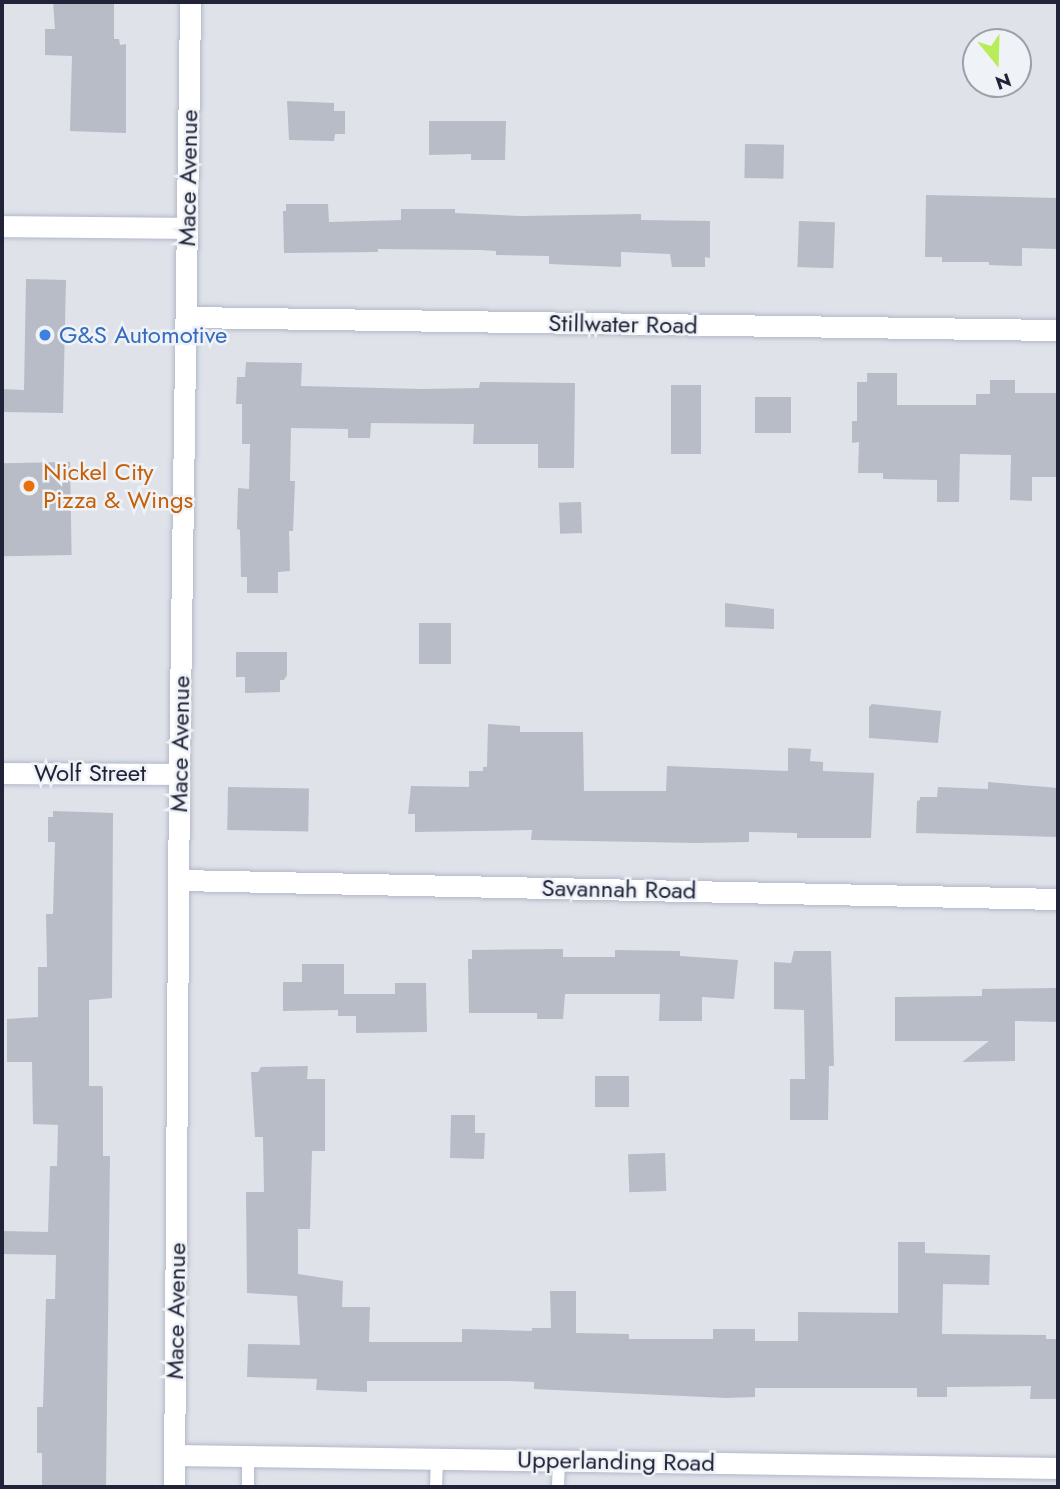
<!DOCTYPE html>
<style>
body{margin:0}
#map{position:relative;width:1060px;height:1489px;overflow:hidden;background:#dfe2e9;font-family:Jost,sans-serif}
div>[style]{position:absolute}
.building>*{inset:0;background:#b7bcc7;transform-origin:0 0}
.roads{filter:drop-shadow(0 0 2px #b2b8c9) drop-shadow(0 0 2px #b2b8c9)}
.lane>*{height:12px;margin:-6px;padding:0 6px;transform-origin:6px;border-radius:6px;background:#fff}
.street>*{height:21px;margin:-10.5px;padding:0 10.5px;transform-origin:10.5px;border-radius:10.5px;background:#fff}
.secondary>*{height:21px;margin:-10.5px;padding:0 10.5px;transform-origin:10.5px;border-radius:10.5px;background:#fff}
.dots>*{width:19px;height:19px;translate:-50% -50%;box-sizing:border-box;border:4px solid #eff2f6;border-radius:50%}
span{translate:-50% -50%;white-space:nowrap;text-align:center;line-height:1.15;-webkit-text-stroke:5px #eff2f6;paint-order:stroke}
.street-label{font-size:24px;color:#212439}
.shop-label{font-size:24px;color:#366cbe}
.left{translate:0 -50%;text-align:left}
.food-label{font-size:24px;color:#c56008}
.frame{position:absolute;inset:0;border:4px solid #212439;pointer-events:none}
.north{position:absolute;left:962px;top:28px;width:70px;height:70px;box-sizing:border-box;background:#eff2f6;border:2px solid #9da0aa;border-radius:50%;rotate:161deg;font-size:19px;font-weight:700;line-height:28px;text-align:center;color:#212439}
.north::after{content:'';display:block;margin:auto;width:24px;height:32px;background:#b8ec5a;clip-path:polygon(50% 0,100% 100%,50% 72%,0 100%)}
</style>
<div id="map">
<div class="building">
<i style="clip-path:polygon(53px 2px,114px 2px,114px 39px,119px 39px,120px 45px,126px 44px,126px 133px,70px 131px,72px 56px,45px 55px,45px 29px,55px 29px)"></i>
<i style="clip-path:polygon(287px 101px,334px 103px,334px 111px,345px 111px,345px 134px,335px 134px,334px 141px,289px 140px)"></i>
<i style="clip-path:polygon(429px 121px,506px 121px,505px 160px,471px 160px,471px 154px,429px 155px)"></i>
<i style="left:745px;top:144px;width:39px;height:34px;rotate:1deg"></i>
<i style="clip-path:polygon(926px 195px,1058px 198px,1058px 249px,1022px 248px,1022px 266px,989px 265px,989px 262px,942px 262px,942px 257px,925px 257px)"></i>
<i style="clip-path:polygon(286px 204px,328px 204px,329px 222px,401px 220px,401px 209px,455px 209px,455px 213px,521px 216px,641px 214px,641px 220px,710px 221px,710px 258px,705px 257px,705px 267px,672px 267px,670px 254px,621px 252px,621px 267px,549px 264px,549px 256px,496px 255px,496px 251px,481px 250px,378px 249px,378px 252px,284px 253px,283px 211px,286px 211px)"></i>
<i style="left:799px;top:221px;width:36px;height:46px;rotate:2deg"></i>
<i style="clip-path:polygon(26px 279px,66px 280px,63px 413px,2px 412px,2px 389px,24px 390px)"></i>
<i style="clip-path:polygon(246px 362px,302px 363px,301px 386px,422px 389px,479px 388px,480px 382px,575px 383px,574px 468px,538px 468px,538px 444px,473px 444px,474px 424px,371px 423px,370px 438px,348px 438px,348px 429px,291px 428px,290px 481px,295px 481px,293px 531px,289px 531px,290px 571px,278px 572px,278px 593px,247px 593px,247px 577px,241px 577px,240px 530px,237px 529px,238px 488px,249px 489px,250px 444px,242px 444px,242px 404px,236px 404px,237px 377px,245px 377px)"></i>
<i style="clip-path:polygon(867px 373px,897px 373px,897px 405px,976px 405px,976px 394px,990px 394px,990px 380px,1015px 380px,1015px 393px,1058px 393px,1058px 477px,1032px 477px,1032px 501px,1010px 500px,1011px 455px,960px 454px,959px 502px,937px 502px,937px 480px,883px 479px,883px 473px,858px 473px,859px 442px,852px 443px,852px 421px,857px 421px,857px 382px,867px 382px)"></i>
<i style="left:671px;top:385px;width:30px;height:69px"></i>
<i style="left:755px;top:397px;width:36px;height:36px"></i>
<i style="left:70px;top:462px;width:93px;height:68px;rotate:89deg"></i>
<i style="left:581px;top:502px;width:31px;height:22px;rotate:88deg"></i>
<i style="clip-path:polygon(725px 603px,774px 609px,774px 629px,725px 627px)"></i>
<i style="left:419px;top:623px;width:32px;height:41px"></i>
<i style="clip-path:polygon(236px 652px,287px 652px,287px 675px,284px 680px,280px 680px,280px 692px,245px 693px,245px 677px,236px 677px)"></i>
<i style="clip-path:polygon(872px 704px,941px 711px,938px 743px,869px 738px,869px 707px)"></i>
<i style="clip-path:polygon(488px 724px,520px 726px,520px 732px,583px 732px,584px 791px,666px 791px,667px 766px,788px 771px,788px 748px,811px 749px,810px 761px,823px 762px,823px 771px,874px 773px,871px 838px,797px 838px,797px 833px,749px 832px,749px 842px,698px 843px,531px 840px,532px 830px,415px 832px,415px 814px,408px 814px,411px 786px,469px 787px,469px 771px,483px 771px,483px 767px,487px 767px)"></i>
<i style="clip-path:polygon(988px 782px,1058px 788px,1058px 837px,916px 833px,917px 801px,920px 800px,920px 797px,937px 797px,938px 787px,988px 789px)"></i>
<i style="left:228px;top:787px;width:81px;height:43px;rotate:1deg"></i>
<i style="clip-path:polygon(53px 811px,113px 813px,112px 998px,89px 1000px,89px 1086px,102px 1086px,103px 1089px,103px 1156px,110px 1156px,106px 1487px,42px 1487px,42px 1453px,37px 1453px,37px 1407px,43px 1407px,46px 1299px,55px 1299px,56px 1255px,2px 1254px,2px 1231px,48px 1232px,50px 1166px,57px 1166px,58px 1125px,33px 1124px,32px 1062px,7px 1062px,7px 1019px,38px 1017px,38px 967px,47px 967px,46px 914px,53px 914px,55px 842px,48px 842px,48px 817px,53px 817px)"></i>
<i style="clip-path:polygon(563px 949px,563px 957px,615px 957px,615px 950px,680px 951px,680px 956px,738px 960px,734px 999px,702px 997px,702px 1021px,659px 1021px,660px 994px,565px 994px,563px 1019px,537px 1019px,537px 1013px,469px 1013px,468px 959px,472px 959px,472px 950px)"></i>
<i style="clip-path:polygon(794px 951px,831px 951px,834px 1066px,829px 1066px,828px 1120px,790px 1120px,790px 1079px,805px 1079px,804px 1010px,774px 1009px,774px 962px,791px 963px)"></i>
<i style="clip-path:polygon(302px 964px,344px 964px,344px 994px,395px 994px,395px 983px,426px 983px,427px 1032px,356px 1033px,356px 1016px,338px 1016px,338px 1010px,283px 1011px,283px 982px,302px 982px)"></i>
<i style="clip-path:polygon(1058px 988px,1058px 1022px,1015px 1021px,1015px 1061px,962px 1062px,989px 1041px,895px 1041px,895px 997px,982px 996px,982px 989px)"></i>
<i style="clip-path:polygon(308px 1066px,307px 1079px,325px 1079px,325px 1151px,312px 1151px,310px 1229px,298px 1229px,298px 1274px,343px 1281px,342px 1307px,370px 1307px,369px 1342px,462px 1342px,462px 1329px,532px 1331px,532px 1328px,551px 1328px,550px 1291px,576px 1291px,576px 1333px,629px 1334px,629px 1339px,713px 1339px,713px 1329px,755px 1329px,755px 1341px,798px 1341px,798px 1312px,898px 1313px,898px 1242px,925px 1242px,925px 1253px,990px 1255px,989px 1285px,943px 1284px,942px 1334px,1046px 1335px,1046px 1339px,1058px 1339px,1058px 1399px,1030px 1399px,1031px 1386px,947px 1387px,947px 1397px,917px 1397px,917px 1388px,755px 1388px,755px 1397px,726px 1398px,534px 1389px,534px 1382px,509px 1381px,367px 1381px,367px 1392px,316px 1390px,317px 1379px,247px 1377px,248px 1344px,300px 1345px,297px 1296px,247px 1293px,246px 1192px,264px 1192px,263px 1137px,255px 1137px,251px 1072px,258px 1072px,261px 1067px)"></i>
<i style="left:595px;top:1076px;width:34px;height:31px"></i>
<i style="clip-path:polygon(451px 1115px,475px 1115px,475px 1133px,485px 1133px,484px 1159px,450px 1158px)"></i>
<i style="left:665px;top:1153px;width:38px;height:37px;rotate:88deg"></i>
</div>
<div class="roads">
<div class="lane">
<i style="left:248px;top:1487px;width:32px;rotate:-90deg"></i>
<i style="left:436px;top:1487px;width:30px;rotate:-88deg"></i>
<i style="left:558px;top:1487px;width:27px;rotate:-88deg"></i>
</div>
<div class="street">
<i style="left:2px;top:226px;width:185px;rotate:0.6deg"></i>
<i style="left:187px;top:317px;width:871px;rotate:0.86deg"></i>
<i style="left:2px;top:773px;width:177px;rotate:0.3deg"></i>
<i style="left:180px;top:880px;width:878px;rotate:1.24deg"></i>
<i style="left:174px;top:1455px;width:884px;rotate:0.84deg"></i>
</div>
<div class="secondary">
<i style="left:174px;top:1487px;width:713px;rotate:-89.6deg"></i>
<i style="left:179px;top:774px;width:772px;rotate:-89.18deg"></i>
</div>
</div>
<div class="dots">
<i style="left:45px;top:335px;background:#3f7fe0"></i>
<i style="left:29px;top:486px;background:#e8710a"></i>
</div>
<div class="street-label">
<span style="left:188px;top:178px;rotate:-89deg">Mace Avenue</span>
<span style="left:623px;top:324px;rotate:1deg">Stillwater Road</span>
<span style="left:180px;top:744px;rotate:-89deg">Mace Avenue</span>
<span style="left:90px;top:773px">Wolf Street</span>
<span style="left:619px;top:889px;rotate:1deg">Savannah Road</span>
<span style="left:176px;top:1311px;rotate:-89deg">Mace Avenue</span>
<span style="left:616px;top:1461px;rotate:1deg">Upperlanding Road</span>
</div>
<div class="shop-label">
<span class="left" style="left:59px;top:335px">G&amp;S Automotive</span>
</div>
<div class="food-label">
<span class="left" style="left:43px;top:486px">Nickel City<br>Pizza &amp; Wings</span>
</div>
<div class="frame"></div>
<div class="north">N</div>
</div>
